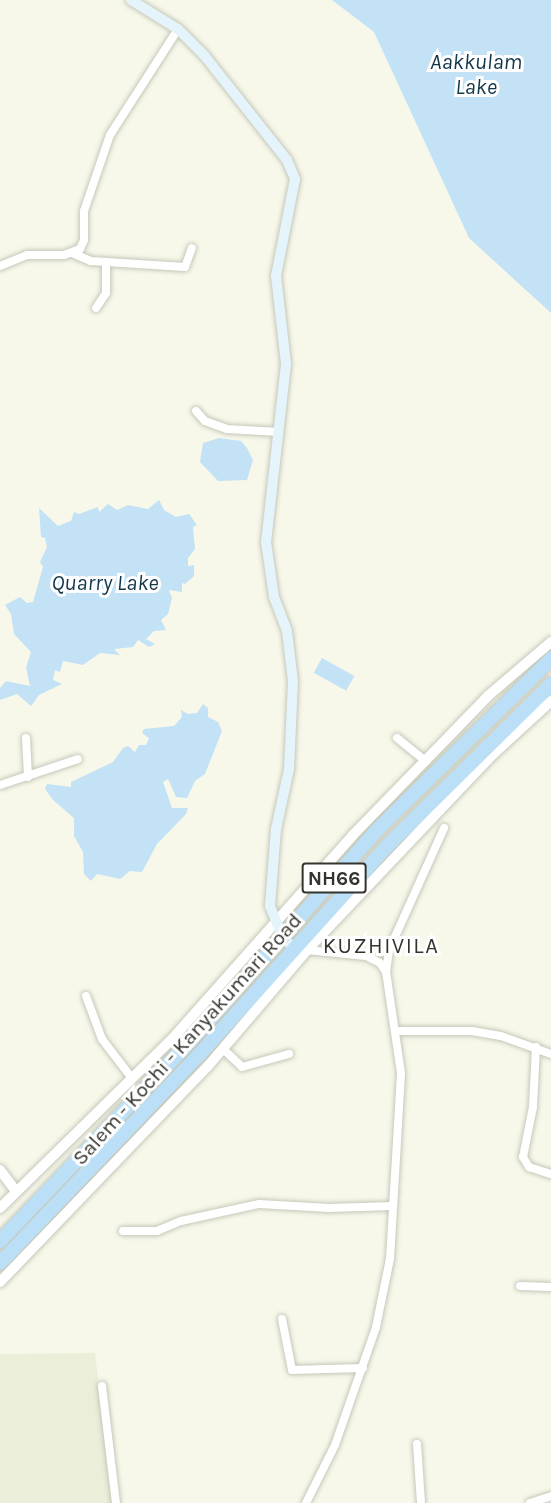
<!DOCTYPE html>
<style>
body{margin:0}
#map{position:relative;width:551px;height:1503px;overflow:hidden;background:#f7f8ea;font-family:Karla,sans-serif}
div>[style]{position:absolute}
.built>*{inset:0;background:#ebeed9}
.water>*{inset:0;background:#c3e2f5;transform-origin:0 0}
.roads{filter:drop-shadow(0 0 2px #c6c8ba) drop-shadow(0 0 2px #c6c8ba)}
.minor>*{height:8px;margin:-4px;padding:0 4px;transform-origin:4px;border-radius:4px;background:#fff}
.tertiary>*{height:10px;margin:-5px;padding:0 5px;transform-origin:5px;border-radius:5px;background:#fff}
.secondary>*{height:10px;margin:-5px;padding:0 5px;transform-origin:5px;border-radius:5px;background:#e5f3fb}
.trunk>*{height:14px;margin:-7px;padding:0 7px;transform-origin:7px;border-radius:7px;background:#badff6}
span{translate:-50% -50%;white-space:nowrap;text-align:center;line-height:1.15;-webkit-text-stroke:6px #fff;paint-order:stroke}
.shield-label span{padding:2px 4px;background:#fff;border:2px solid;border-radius:4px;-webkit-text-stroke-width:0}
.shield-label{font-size:20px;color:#34342f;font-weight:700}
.street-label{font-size:21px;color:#34342f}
.water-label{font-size:22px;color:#11374a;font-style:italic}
.neighbourhood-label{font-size:22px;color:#34342f;letter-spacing:1.5px}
</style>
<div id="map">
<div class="built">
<i style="clip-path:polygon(95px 1353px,113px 1503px,0 1503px,0 1354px)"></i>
</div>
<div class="water">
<i style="clip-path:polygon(332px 0,551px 0,551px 313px,469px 238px,374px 32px)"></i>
<i style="clip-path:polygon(219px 438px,241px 441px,247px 448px,253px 460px,247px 480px,218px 481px,200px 462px,203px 443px)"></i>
<i style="clip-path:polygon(159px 500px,164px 510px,176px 517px,189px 514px,197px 525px,193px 527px,195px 549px,188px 558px,188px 566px,194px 565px,194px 576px,185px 584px,182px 583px,182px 592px,169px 590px,172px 598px,168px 614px,161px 620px,166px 630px,154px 631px,146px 639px,155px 644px,149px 647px,138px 640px,133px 647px,114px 649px,120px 655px,100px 653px,83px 665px,63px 661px,60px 672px,55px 670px,53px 680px,62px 684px,39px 695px,31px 706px,17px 694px,0 700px,0 688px,6px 681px,30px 686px,26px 667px,31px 652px,14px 634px,11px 614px,5px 605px,20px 597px,27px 603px,33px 602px,43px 567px,40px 562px,47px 547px,45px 538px,41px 537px,39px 508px,58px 526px,71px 521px,74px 512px,79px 514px,98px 507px,99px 512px,108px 504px,117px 510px,128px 505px,148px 509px)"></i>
<i style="left:322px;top:658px;width:37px;height:17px;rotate:29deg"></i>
<i style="clip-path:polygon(203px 704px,208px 708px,208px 717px,218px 722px,222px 731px,205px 774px,195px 781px,187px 798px,176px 797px,168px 779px,163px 782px,172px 808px,188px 808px,186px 814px,157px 844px,142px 872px,130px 871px,120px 879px,97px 874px,91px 881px,84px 874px,83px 852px,74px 836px,74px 818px,53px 800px,45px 789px,47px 784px,71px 787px,71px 782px,113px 762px,123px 748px,128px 746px,135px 752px,139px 745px,146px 745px,149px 738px,142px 733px,144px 729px,174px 726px,182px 717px,181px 710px,188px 714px,197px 713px)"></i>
</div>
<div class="roads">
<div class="minor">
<i style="left:72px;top:253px;width:21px;rotate:23deg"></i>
<i style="left:91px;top:261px;width:94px;rotate:3.7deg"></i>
<i style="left:185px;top:267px;width:20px;rotate:-70deg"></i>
<i style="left:0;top:266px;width:29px;rotate:-22deg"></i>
<i style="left:27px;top:255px;width:37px"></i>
<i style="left:64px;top:255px;width:17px;rotate:-21deg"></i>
<i style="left:80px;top:249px;width:10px;rotate:-66deg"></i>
<i style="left:84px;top:240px;width:29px;rotate:-90deg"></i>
<i style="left:84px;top:211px;width:80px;rotate:-71.1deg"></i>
<i style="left:110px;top:135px;width:126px;rotate:-57.3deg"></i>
<i style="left:96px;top:308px;width:18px;rotate:-56deg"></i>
<i style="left:106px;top:293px;width:31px;rotate:-90deg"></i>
<i style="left:196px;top:411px;width:13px;rotate:48deg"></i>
<i style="left:205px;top:421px;width:23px;rotate:20deg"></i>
<i style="left:227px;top:429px;width:52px;rotate:3.3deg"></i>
<i style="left:26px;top:738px;width:39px;rotate:87deg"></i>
<i style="left:397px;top:738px;width:36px;rotate:39deg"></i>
<i style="left:0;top:785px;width:82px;rotate:-18.4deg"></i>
<i style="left:386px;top:972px;width:22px;rotate:-82deg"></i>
<i style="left:389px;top:950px;width:134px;rotate:-65.7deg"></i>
<i style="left:86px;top:996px;width:46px;rotate:69.6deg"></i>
<i style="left:102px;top:1039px;width:48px;rotate:52.7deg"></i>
<i style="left:396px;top:1031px;width:76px"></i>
<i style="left:472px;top:1031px;width:29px;rotate:10deg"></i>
<i style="left:501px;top:1036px;width:53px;rotate:19.8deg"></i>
<i style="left:536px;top:1047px;width:60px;rotate:92.9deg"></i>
<i style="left:533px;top:1107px;width:51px;rotate:101.3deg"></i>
<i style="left:523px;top:1157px;width:12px;rotate:59deg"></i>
<i style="left:529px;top:1167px;width:23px;rotate:18deg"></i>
<i style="left:223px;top:1049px;width:26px;rotate:43deg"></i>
<i style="left:242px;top:1067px;width:49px;rotate:-15.5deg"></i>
<i style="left:123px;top:1231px;width:34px"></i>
<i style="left:157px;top:1231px;width:26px;rotate:-23deg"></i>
<i style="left:181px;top:1221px;width:80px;rotate:-12.3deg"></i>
<i style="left:259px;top:1204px;width:70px;rotate:3.3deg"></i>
<i style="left:329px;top:1208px;width:63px;rotate:-1.8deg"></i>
<i style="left:520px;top:1286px;width:31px;rotate:2deg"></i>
<i style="left:282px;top:1319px;width:52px;rotate:78.9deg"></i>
<i style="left:292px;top:1370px;width:71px;rotate:-1.6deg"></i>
<i style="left:102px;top:1386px;width:118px;rotate:83.2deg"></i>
<i style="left:417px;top:1444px;width:59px;rotate:86.1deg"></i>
<i style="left:306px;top:1503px;width:65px;rotate:-63.4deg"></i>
<i style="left:335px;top:1445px;width:125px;rotate:-70.8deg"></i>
<i style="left:376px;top:1327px;width:69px;rotate:-78.4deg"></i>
<i style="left:390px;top:1259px;width:186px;rotate:-86.6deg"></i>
<i style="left:401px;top:1073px;width:102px;rotate:-98.4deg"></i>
<i style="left:386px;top:972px;width:11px;rotate:-124deg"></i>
<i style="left:380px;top:963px;width:16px;rotate:-153deg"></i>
<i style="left:366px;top:956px;width:59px;rotate:-174.2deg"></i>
<i style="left:530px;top:1503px;width:22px;rotate:-18deg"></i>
</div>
<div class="tertiary">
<i style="left:307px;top:950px;width:263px;rotate:-46.5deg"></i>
<i style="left:488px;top:759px;width:86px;rotate:-42.6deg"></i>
<i style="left:0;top:1170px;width:25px;rotate:53deg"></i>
<i style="left:0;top:1208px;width:241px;rotate:-44.5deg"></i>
<i style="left:172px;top:1039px;width:271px;rotate:-48.4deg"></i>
<i style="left:352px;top:836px;width:105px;rotate:-45.8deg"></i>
<i style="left:425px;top:761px;width:92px;rotate:-45.9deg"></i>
<i style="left:489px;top:695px;width:82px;rotate:-40.5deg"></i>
<i style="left:0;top:1282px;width:300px;rotate:-46.1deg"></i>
<i style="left:208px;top:1066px;width:153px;rotate:-49.5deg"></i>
<i style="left:307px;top:950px;width:14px;rotate:-172deg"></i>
</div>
<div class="secondary">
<i style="left:131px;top:0;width:55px;rotate:31.7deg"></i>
<i style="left:178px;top:29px;width:37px;rotate:45deg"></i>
<i style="left:204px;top:55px;width:134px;rotate:51.7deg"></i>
<i style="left:287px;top:160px;width:21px;rotate:67deg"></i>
<i style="left:295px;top:179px;width:99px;rotate:101.1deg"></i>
<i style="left:276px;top:276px;width:89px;rotate:83.5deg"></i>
<i style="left:286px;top:364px;width:179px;rotate:96.4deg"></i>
<i style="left:266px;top:542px;width:56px;rotate:81.7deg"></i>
<i style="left:274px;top:597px;width:36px;rotate:69deg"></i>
<i style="left:287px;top:631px;width:50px;rotate:83.2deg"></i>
<i style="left:293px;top:681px;width:88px;rotate:92.6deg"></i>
<i style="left:289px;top:769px;width:61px;rotate:102.2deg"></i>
<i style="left:276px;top:829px;width:77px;rotate:94.5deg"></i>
<i style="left:270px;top:906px;width:32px;rotate:68deg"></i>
<i style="left:282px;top:936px;width:16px;rotate:47deg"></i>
</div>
<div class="trunk">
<i style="left:0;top:1241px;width:268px;rotate:-46.4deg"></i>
<i style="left:185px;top:1047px;width:291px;rotate:-48.5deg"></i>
<i style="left:378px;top:829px;width:243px;rotate:-44.5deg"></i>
<i style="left:0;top:1263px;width:288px;rotate:-46.3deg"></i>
<i style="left:199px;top:1055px;width:284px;rotate:-48deg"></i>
<i style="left:389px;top:844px;width:228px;rotate:-44.6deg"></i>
</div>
</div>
<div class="shield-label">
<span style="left:334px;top:878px">NH66</span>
</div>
<div class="street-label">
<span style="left:187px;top:1039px;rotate:-48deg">Salem - Kochi - Kanyakumari Road</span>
</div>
<div class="water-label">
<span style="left:476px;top:75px">Aakkulam<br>Lake</span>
<span style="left:105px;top:584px">Quarry Lake</span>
</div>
<div class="neighbourhood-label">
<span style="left:381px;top:947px">KUZHIVILA</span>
</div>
</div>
